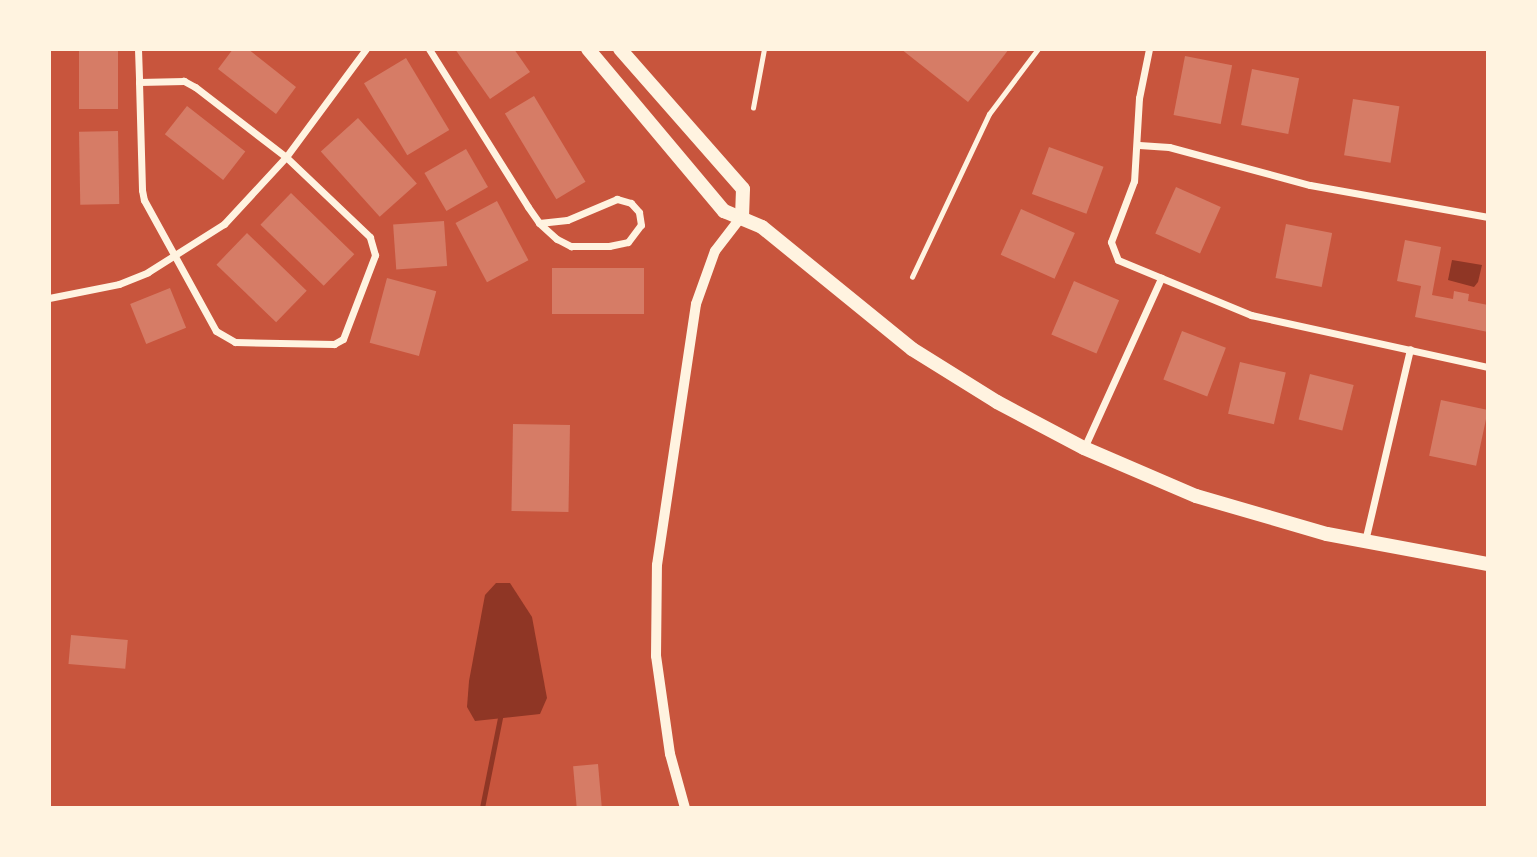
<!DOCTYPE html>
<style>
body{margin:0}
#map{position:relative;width:1537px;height:857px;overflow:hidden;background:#c8553d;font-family:"IBM Plex Serif",serif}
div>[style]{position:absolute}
.water>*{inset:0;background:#8f3625}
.stream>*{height:4.5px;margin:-2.25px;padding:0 2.25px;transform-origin:2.25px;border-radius:2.25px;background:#8f3625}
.building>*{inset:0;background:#d67c66;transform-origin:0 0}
.service>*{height:4.5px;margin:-2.25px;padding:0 2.25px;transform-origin:2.25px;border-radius:2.25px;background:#fff3e0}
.minor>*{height:7px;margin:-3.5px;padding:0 3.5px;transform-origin:3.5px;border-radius:3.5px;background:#fff3e0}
.tertiary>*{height:10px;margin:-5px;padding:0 5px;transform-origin:5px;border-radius:5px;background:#fff3e0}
.primary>*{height:14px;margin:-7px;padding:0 7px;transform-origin:7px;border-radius:7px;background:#fff3e0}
span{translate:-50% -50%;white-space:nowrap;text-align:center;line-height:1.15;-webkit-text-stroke:5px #fff3e0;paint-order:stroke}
.frame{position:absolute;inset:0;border:51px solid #fff3e0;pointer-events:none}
</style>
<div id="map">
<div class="water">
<i style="clip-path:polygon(1452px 260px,1482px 265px,1478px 282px,1474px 287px,1448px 280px)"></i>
<i style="clip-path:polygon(496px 583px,510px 583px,532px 617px,547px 698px,540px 714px,475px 721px,467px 707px,469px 681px,485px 595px)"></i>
</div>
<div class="stream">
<i style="left:482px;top:808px;width:97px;rotate:-78.7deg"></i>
</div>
<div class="building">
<i style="left:79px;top:49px;width:39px;height:60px"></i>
<i style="clip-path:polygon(233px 49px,248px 49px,296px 87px,276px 114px,218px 69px)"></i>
<i style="clip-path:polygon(455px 49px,514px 49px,530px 72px,490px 99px)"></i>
<i style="clip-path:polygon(901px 49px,1009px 49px,968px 102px)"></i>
<i style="left:1185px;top:56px;width:48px;height:60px;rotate:11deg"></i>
<i style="left:406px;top:58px;width:84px;height:49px;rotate:59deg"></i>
<i style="left:1252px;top:69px;width:48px;height:57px;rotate:11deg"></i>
<i style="left:534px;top:96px;width:100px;height:34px;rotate:59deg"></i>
<i style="left:1353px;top:99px;width:47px;height:57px;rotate:9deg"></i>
<i style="left:187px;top:106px;width:74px;height:36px;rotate:38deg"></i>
<i style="left:358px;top:118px;width:88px;height:50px;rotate:48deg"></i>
<i style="left:118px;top:131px;width:73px;height:39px;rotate:89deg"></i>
<i style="left:1049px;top:147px;width:58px;height:50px;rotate:20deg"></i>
<i style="left:466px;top:149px;width:44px;height:48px;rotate:60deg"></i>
<i style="left:1176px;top:187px;width:49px;height:51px;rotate:24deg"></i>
<i style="left:291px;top:193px;width:88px;height:44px;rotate:44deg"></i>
<i style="left:497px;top:201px;width:67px;height:47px;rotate:62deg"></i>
<i style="left:1021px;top:209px;width:59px;height:50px;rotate:24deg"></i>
<i style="left:444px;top:221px;width:45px;height:51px;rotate:86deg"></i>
<i style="left:1286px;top:224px;width:47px;height:55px;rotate:11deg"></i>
<i style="left:247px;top:233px;width:83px;height:44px;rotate:44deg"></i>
<i style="clip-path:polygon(1405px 240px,1441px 247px,1432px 295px,1453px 299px,1454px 291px,1469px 294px,1468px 301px,1488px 305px,1488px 332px,1415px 317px,1421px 286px,1397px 281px)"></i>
<i style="left:644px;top:268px;width:46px;height:92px;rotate:90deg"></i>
<i style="left:387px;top:278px;width:51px;height:67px;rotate:15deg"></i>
<i style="left:1074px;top:281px;width:49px;height:58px;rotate:23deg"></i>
<i style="left:170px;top:288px;width:43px;height:43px;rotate:68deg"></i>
<i style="left:1182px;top:331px;width:47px;height:52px;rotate:21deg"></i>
<i style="left:1240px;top:362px;width:47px;height:53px;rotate:13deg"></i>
<i style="left:1310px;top:374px;width:45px;height:47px;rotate:14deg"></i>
<i style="left:1441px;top:400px;width:48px;height:57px;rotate:12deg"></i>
<i style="left:513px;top:424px;width:57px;height:87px;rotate:1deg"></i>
<i style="left:71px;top:635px;width:57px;height:29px;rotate:5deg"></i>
<i style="left:598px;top:764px;width:44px;height:25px;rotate:85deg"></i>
</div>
<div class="service">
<i style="left:753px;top:108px;width:60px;rotate:-79.4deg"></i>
<i style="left:912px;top:277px;width:180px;rotate:-64.7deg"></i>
<i style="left:989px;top:114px;width:81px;rotate:-53deg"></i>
</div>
<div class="minor">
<i style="left:138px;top:49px;width:33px;rotate:88deg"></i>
<i style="left:139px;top:82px;width:108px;rotate:88.4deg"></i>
<i style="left:142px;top:190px;width:10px;rotate:79deg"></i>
<i style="left:144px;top:200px;width:149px;rotate:61.2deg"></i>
<i style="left:216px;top:331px;width:22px;rotate:30deg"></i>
<i style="left:235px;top:342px;width:99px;rotate:1.2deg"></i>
<i style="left:334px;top:344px;width:10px;rotate:-29deg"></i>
<i style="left:343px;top:339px;width:90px;rotate:-69.1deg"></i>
<i style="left:375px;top:255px;width:19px;rotate:-106deg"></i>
<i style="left:370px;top:237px;width:116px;rotate:-136.4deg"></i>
<i style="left:286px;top:157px;width:115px;rotate:-142.4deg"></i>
<i style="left:195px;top:87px;width:13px;rotate:-151deg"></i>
<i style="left:184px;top:81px;width:45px;rotate:178.7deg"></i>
<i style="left:429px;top:49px;width:186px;rotate:57.9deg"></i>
<i style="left:528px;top:207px;width:19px;rotate:55deg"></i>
<i style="left:539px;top:223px;width:24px;rotate:42deg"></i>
<i style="left:557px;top:239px;width:16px;rotate:27deg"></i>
<i style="left:571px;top:246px;width:38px"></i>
<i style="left:609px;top:246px;width:19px;rotate:-12deg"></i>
<i style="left:628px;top:242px;width:21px;rotate:-53deg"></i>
<i style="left:641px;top:225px;width:13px;rotate:-99deg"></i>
<i style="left:639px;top:212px;width:12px;rotate:-132deg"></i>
<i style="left:631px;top:203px;width:15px;rotate:-164deg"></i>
<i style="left:617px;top:199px;width:54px;rotate:157.2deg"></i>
<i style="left:567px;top:220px;width:28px;rotate:174deg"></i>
<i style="left:1149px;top:49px;width:50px;rotate:101.5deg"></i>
<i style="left:1139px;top:98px;width:83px;rotate:93.4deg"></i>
<i style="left:1134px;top:181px;width:65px;rotate:110.7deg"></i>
<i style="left:1111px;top:242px;width:19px;rotate:69deg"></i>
<i style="left:1118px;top:260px;width:144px;rotate:22.5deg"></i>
<i style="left:1251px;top:315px;width:243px;rotate:12.4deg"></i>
<i style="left:1139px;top:145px;width:30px;rotate:4deg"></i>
<i style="left:1169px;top:147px;width:146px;rotate:15.1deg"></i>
<i style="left:1310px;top:185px;width:181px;rotate:10.2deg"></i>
<i style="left:49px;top:298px;width:71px;rotate:-11.3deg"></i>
<i style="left:119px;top:284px;width:31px;rotate:-22deg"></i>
<i style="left:148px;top:272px;width:90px;rotate:-32.3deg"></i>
<i style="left:224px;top:224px;width:91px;rotate:-47.2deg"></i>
<i style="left:286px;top:157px;width:134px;rotate:-53.5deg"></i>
<i style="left:1084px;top:448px;width:187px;rotate:-65.6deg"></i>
<i style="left:1365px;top:541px;width:197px;rotate:-76.8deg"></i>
</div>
<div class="tertiary">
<i style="left:685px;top:808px;width:56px;rotate:-105.5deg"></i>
<i style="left:670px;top:754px;width:99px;rotate:-98.1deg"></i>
<i style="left:656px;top:656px;width:91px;rotate:-89.4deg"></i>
<i style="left:657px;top:565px;width:264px;rotate:-81.5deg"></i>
<i style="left:696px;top:304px;width:56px;rotate:-70.3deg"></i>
<i style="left:715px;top:251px;width:44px;rotate:-52.4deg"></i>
</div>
<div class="primary">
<i style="left:588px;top:49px;width:212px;rotate:50deg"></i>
<i style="left:724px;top:211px;width:41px;rotate:22.8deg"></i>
<i style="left:762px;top:227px;width:193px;rotate:39.1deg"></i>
<i style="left:912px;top:349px;width:100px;rotate:31.9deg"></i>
<i style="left:997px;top:402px;width:98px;rotate:27.9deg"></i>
<i style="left:1084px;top:448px;width:122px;rotate:23.2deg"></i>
<i style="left:1196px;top:496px;width:136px;rotate:16.2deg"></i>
<i style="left:1327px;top:534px;width:164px;rotate:10.6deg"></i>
<i style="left:620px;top:49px;width:186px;rotate:48.7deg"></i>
<i style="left:743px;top:189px;width:27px;rotate:92deg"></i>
</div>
<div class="frame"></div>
</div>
